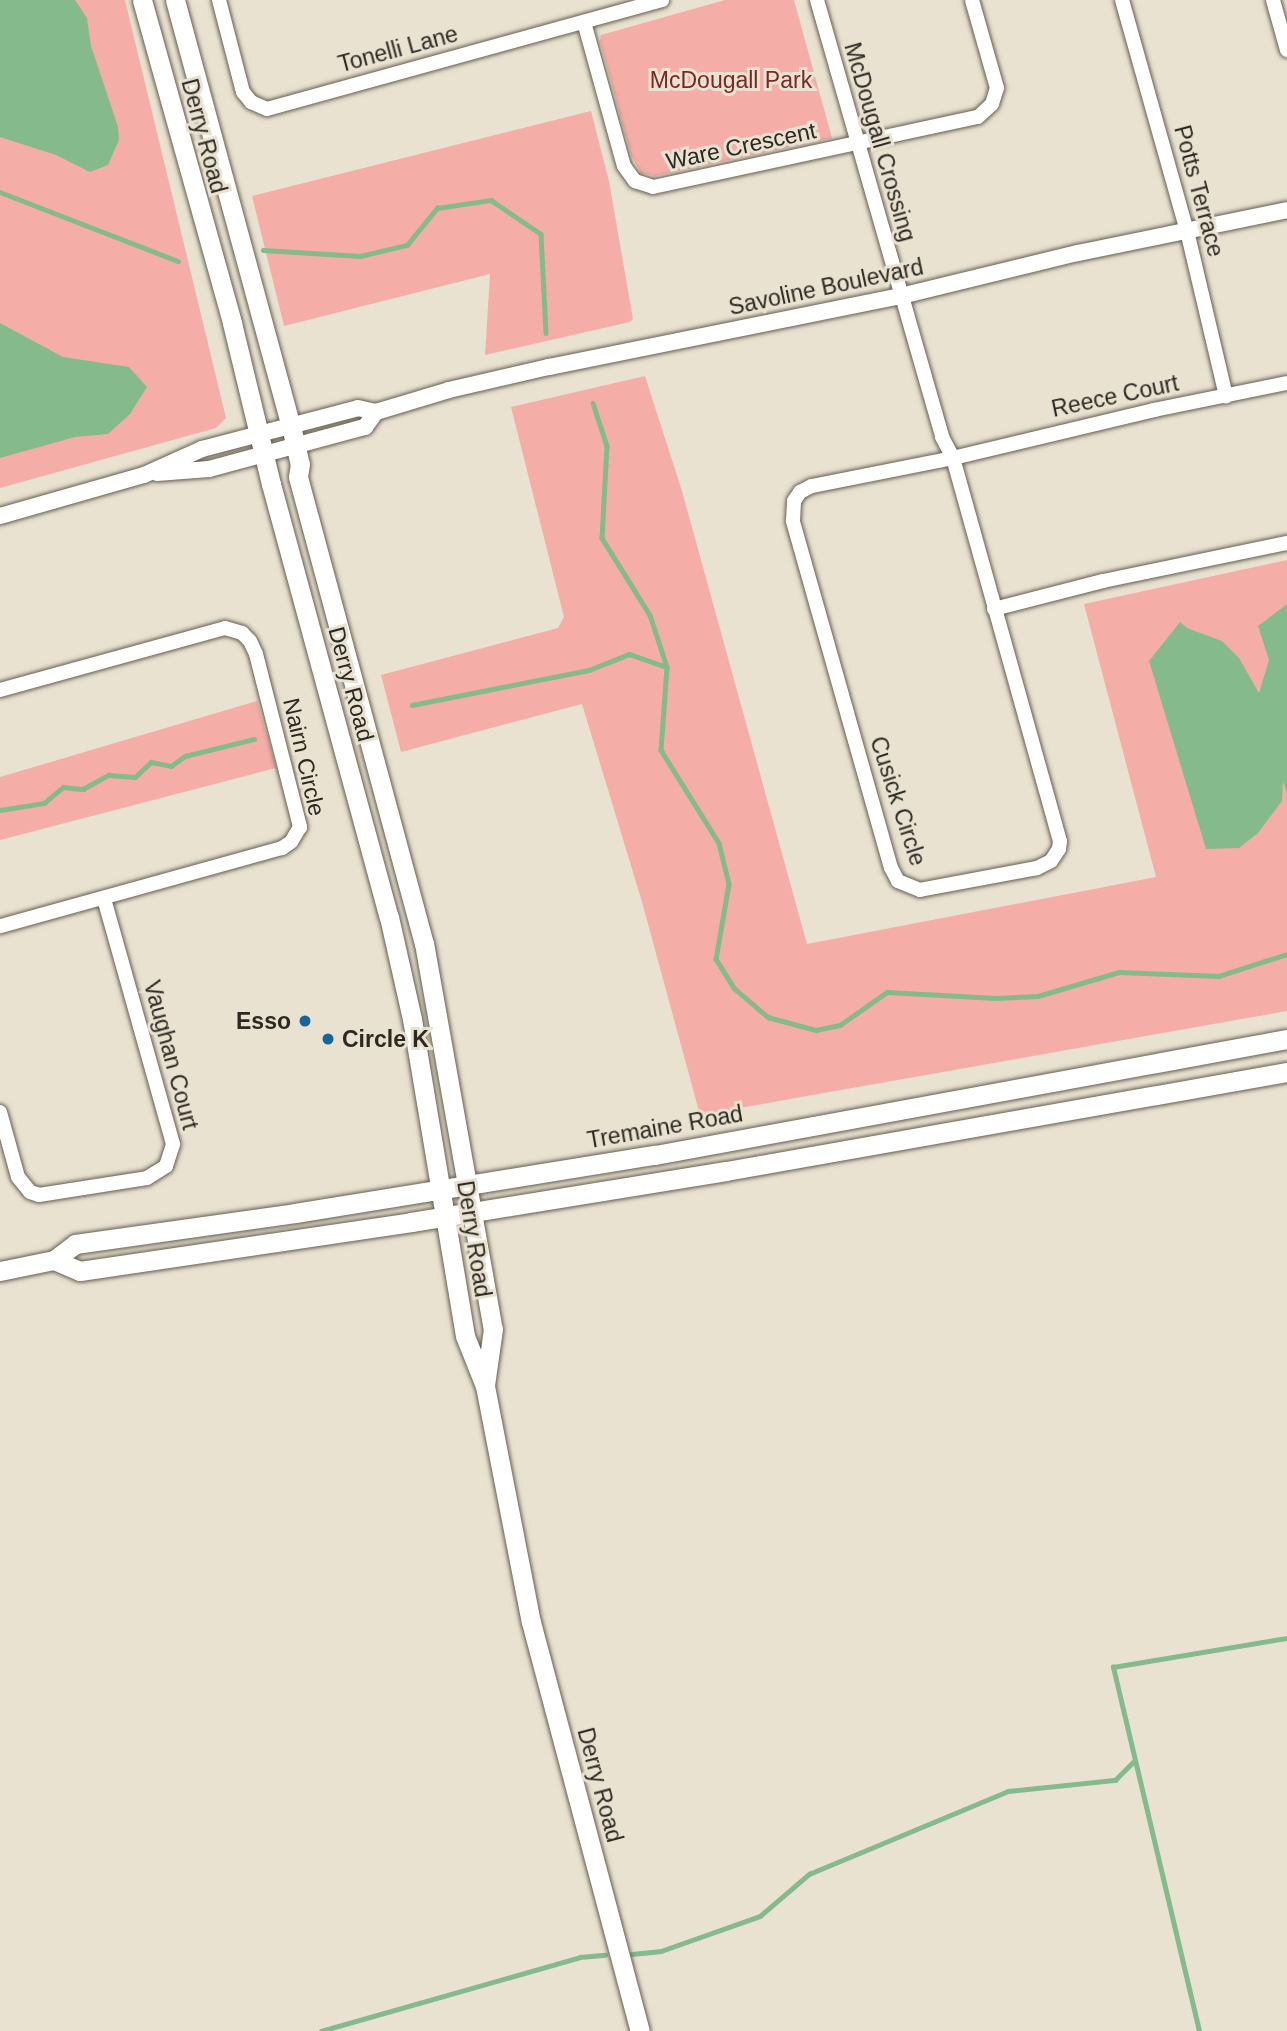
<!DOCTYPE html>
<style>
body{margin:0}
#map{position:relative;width:1287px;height:2031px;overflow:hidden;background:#e9e2d1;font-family:Arial,sans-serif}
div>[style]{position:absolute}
.green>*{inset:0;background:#f5aea7}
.water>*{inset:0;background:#85ba8d}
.stream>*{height:4.5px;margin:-2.25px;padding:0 2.25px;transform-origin:2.25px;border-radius:2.25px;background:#85ba8d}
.roads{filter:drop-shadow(0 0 2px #655e50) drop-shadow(0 0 2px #655e50)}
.minor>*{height:14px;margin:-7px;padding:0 7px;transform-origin:7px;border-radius:7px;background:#fff}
.tertiary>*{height:16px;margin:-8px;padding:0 8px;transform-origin:8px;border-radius:8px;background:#fff}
.secondary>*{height:19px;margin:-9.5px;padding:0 9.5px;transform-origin:9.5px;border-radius:9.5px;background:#fff}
.dots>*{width:19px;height:19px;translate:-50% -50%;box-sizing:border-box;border:4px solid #e9e2d1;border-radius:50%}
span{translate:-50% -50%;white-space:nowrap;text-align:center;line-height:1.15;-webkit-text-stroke:6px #e9e2d1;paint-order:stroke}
.street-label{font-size:23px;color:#2c2923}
.park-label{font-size:23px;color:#7a2825}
.poi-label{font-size:23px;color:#2c2923;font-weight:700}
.right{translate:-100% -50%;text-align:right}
.left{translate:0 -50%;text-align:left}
</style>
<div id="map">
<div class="green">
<i style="clip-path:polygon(0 0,125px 0,226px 418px,216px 428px,0 488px)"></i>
<i style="clip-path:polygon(725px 0,794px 0,832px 138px,655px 176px,641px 173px,631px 155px,600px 41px,601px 35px)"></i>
<i style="clip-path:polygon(591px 111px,609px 181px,633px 319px,630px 322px,485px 355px,490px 274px,284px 326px,252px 196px)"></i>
<i style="clip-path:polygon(645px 376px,682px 491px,807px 944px,1156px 877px,1084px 604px,1287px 560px,1287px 1011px,700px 1115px,642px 902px,582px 704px,401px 752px,381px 675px,558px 628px,564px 617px,511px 407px)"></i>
<i style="clip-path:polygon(257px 701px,276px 768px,0 840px,0 777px)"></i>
</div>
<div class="water">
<i style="clip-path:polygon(0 0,75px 0,87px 18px,91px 46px,118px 127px,119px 140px,108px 165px,90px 172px,56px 155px,0 137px)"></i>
<i style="clip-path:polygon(0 323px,63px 357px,129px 367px,147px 387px,130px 414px,108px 434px,75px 437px,0 458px)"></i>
<i style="clip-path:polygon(1287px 604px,1287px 794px,1283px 781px,1282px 801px,1258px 833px,1239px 848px,1206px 849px,1149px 661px,1180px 622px,1187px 628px,1222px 641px,1239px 658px,1259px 693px,1269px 660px,1258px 626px)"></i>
</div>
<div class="stream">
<i style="left:0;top:192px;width:191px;rotate:21.2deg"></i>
<i style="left:263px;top:250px;width:97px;rotate:3.5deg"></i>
<i style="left:360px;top:256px;width:48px;rotate:-13.2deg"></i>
<i style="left:407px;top:245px;width:48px;rotate:-51deg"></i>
<i style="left:437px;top:208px;width:55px;rotate:-8.4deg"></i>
<i style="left:491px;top:200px;width:60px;rotate:34.2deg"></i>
<i style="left:541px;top:234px;width:99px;rotate:87.1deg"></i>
<i style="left:593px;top:403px;width:45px;rotate:72deg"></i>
<i style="left:607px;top:446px;width:92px;rotate:93.1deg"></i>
<i style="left:602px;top:538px;width:91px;rotate:58.1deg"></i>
<i style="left:650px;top:615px;width:55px;rotate:71.9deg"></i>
<i style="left:667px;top:667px;width:83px;rotate:94.1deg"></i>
<i style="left:661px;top:750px;width:110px;rotate:58.1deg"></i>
<i style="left:719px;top:843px;width:42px;rotate:76.3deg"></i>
<i style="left:729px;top:884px;width:76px;rotate:99.8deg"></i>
<i style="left:716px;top:959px;width:34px;rotate:58deg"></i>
<i style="left:734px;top:988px;width:45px;rotate:40.5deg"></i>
<i style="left:768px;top:1017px;width:50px;rotate:15.2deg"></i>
<i style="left:816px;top:1030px;width:25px;rotate:-12deg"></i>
<i style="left:840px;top:1025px;width:57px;rotate:-35.1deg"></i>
<i style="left:887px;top:992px;width:109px;rotate:3.2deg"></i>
<i style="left:996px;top:998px;width:42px;rotate:-2.7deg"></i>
<i style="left:1038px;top:996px;width:84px;rotate:-16.5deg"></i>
<i style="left:1119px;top:972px;width:100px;rotate:2.3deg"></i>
<i style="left:1219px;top:976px;width:71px;rotate:-17.9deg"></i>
<i style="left:412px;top:705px;width:180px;rotate:-11.2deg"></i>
<i style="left:589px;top:670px;width:43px;rotate:-21.8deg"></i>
<i style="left:629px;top:654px;width:40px;rotate:18.9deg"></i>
<i style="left:0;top:810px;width:45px;rotate:-9deg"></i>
<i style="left:44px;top:803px;width:25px;rotate:-40deg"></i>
<i style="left:63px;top:787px;width:20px;rotate:6deg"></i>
<i style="left:83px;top:789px;width:29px;rotate:-29deg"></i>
<i style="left:108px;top:775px;width:27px;rotate:4deg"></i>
<i style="left:135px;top:777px;width:22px;rotate:-43deg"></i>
<i style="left:151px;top:762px;width:20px;rotate:11deg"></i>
<i style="left:171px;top:766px;width:17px;rotate:-36deg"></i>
<i style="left:185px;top:756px;width:71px;rotate:-13.8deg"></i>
<i style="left:632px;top:1954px;width:29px;rotate:-6deg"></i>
<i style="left:661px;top:1951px;width:105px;rotate:-19.5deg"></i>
<i style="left:760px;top:1916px;width:65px;rotate:-40.6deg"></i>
<i style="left:809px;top:1874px;width:216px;rotate:-22.6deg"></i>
<i style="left:1008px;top:1791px;width:108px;rotate:-5.9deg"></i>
<i style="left:1115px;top:1780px;width:25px;rotate:-45deg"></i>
<i style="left:321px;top:2031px;width:269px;rotate:-15.9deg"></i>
<i style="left:580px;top:1957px;width:25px;rotate:-5deg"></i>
<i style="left:1199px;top:2031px;width:374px;rotate:-103.3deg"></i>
<i style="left:1113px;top:1667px;width:176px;rotate:-9.5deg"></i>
</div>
<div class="roads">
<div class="minor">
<i style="left:219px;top:0;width:95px;rotate:75.4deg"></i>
<i style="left:243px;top:92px;width:13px;rotate:51deg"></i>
<i style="left:251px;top:102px;width:17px;rotate:24deg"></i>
<i style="left:267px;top:109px;width:410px;rotate:-15.4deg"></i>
<i style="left:817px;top:0;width:455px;rotate:74deg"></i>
<i style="left:942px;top:437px;width:24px;rotate:62deg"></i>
<i style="left:953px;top:458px;width:398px;rotate:74.4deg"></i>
<i style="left:1060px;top:841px;width:8px;rotate:97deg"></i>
<i style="left:1059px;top:849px;width:14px;rotate:124deg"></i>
<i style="left:1051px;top:861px;width:16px;rotate:153deg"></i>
<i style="left:1037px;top:868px;width:119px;rotate:169.4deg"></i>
<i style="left:920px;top:890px;width:24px;rotate:-158deg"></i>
<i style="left:898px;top:881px;width:15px;rotate:-118deg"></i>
<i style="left:891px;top:868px;width:361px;rotate:-105.8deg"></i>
<i style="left:793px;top:521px;width:20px;rotate:-87deg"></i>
<i style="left:794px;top:501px;width:11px;rotate:-56deg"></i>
<i style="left:800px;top:492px;width:13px;rotate:-27deg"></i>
<i style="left:812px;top:486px;width:144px;rotate:-11.2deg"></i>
<i style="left:953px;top:458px;width:207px;rotate:-13.4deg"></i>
<i style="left:1154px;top:410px;width:136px;rotate:-11.5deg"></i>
<i style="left:1122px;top:0;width:240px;rotate:74.3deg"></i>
<i style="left:1187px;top:231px;width:170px;rotate:76.7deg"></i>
<i style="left:1273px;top:0;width:52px;rotate:74.4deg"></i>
<i style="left:584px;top:22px;width:149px;rotate:74.5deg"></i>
<i style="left:624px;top:166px;width:19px;rotate:54deg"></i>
<i style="left:635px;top:181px;width:19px;rotate:18deg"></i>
<i style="left:653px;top:187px;width:332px;rotate:-12.2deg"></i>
<i style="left:978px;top:117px;width:19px;rotate:-43deg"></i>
<i style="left:992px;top:104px;width:17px;rotate:-73deg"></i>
<i style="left:997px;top:88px;width:91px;rotate:-105.9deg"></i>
<i style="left:994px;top:609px;width:113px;rotate:-14.4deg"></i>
<i style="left:1103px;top:581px;width:188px;rotate:-11.7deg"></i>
<i style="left:0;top:690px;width:233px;rotate:-15.4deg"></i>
<i style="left:225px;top:628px;width:18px;rotate:16deg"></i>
<i style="left:242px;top:633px;width:11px;rotate:45deg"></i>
<i style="left:250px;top:641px;width:14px;rotate:65deg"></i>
<i style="left:256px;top:654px;width:179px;rotate:75.7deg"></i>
<i style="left:300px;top:827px;width:17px;rotate:121deg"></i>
<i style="left:291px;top:842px;width:11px;rotate:146deg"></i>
<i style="left:282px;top:848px;width:293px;rotate:164.5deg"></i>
<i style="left:0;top:1112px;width:67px;rotate:74.5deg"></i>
<i style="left:18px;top:1177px;width:19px;rotate:51deg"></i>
<i style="left:30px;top:1192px;width:9px;rotate:18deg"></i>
<i style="left:39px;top:1195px;width:109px;rotate:-8.9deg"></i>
<i style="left:147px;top:1178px;width:22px;rotate:-32deg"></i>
<i style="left:166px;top:1166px;width:23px;rotate:-72deg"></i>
<i style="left:173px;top:1144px;width:255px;rotate:-105.7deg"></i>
</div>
<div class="tertiary">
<i style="left:157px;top:473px;width:52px;rotate:-4.4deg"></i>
<i style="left:209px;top:469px;width:162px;rotate:-15.1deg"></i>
<i style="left:365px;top:427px;width:19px;rotate:-54deg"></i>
<i style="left:0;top:516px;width:150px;rotate:-15.9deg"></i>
<i style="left:144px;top:475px;width:64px;rotate:-24.1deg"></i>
<i style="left:202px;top:449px;width:161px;rotate:-14.7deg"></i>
<i style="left:358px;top:408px;width:18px;rotate:13deg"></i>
<i style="left:376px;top:412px;width:76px;rotate:-16.8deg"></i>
<i style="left:449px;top:390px;width:103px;rotate:-13deg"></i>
<i style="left:549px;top:367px;width:359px;rotate:-11.4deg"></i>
<i style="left:901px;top:296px;width:182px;rotate:-13.7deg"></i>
<i style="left:1078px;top:253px;width:213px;rotate:-11.6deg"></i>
</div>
<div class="secondary">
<i style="left:142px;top:0;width:335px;rotate:74.4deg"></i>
<i style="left:232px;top:323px;width:166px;rotate:76.4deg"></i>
<i style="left:271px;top:484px;width:449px;rotate:74.8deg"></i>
<i style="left:389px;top:917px;width:105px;rotate:77.3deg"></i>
<i style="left:412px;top:1019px;width:321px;rotate:80.5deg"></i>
<i style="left:465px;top:1336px;width:54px;rotate:68.2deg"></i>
<i style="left:485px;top:1386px;width:240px;rotate:79deg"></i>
<i style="left:531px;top:1622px;width:423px;rotate:75.1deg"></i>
<i style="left:175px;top:0;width:442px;rotate:74.8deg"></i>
<i style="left:291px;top:426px;width:39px;rotate:77deg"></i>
<i style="left:300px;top:464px;width:13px;rotate:99deg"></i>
<i style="left:298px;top:477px;width:483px;rotate:74.9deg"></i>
<i style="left:424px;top:943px;width:392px;rotate:79.9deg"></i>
<i style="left:493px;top:1329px;width:57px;rotate:98.1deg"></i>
<i style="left:54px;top:1260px;width:28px;rotate:23deg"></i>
<i style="left:80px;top:1271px;width:335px;rotate:-8.4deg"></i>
<i style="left:411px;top:1222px;width:319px;rotate:-9.2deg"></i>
<i style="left:726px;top:1171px;width:570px;rotate:-10.01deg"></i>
<i style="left:0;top:1271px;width:55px;rotate:-11.5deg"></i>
<i style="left:54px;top:1260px;width:26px;rotate:-37deg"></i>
<i style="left:75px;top:1244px;width:222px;rotate:-8deg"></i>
<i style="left:295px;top:1213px;width:365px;rotate:-9.2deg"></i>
<i style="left:655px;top:1155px;width:643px;rotate:-10.4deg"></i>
</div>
</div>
<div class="dots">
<i style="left:305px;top:1021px;background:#146798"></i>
<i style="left:328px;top:1039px;background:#146798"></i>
</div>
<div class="street-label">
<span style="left:398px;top:49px;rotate:-15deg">Tonelli Lane</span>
<span style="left:204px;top:136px;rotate:75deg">Derry Road</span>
<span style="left:880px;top:142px;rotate:74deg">McDougall Crossing</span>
<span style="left:741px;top:146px;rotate:-12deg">Ware Crescent</span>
<span style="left:1199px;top:191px;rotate:75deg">Potts Terrace</span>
<span style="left:826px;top:287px;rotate:-12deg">Savoline Boulevard</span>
<span style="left:1115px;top:396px;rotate:-12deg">Reece Court</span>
<span style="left:351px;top:684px;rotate:75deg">Derry Road</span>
<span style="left:304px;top:757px;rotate:77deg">Nairn Circle</span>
<span style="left:898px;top:801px;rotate:72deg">Cusick Circle</span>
<span style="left:171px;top:1055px;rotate:75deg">Vaughan Court</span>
<span style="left:665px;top:1127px;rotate:-10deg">Tremaine Road</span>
<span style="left:474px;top:1239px;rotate:81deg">Derry Road</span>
<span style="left:600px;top:1785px;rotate:75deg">Derry Road</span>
</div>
<div class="park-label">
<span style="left:731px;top:80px">McDougall Park</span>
</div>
<div class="poi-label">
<span class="right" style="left:291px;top:1021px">Esso</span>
<span class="left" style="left:342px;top:1039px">Circle K</span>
</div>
</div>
